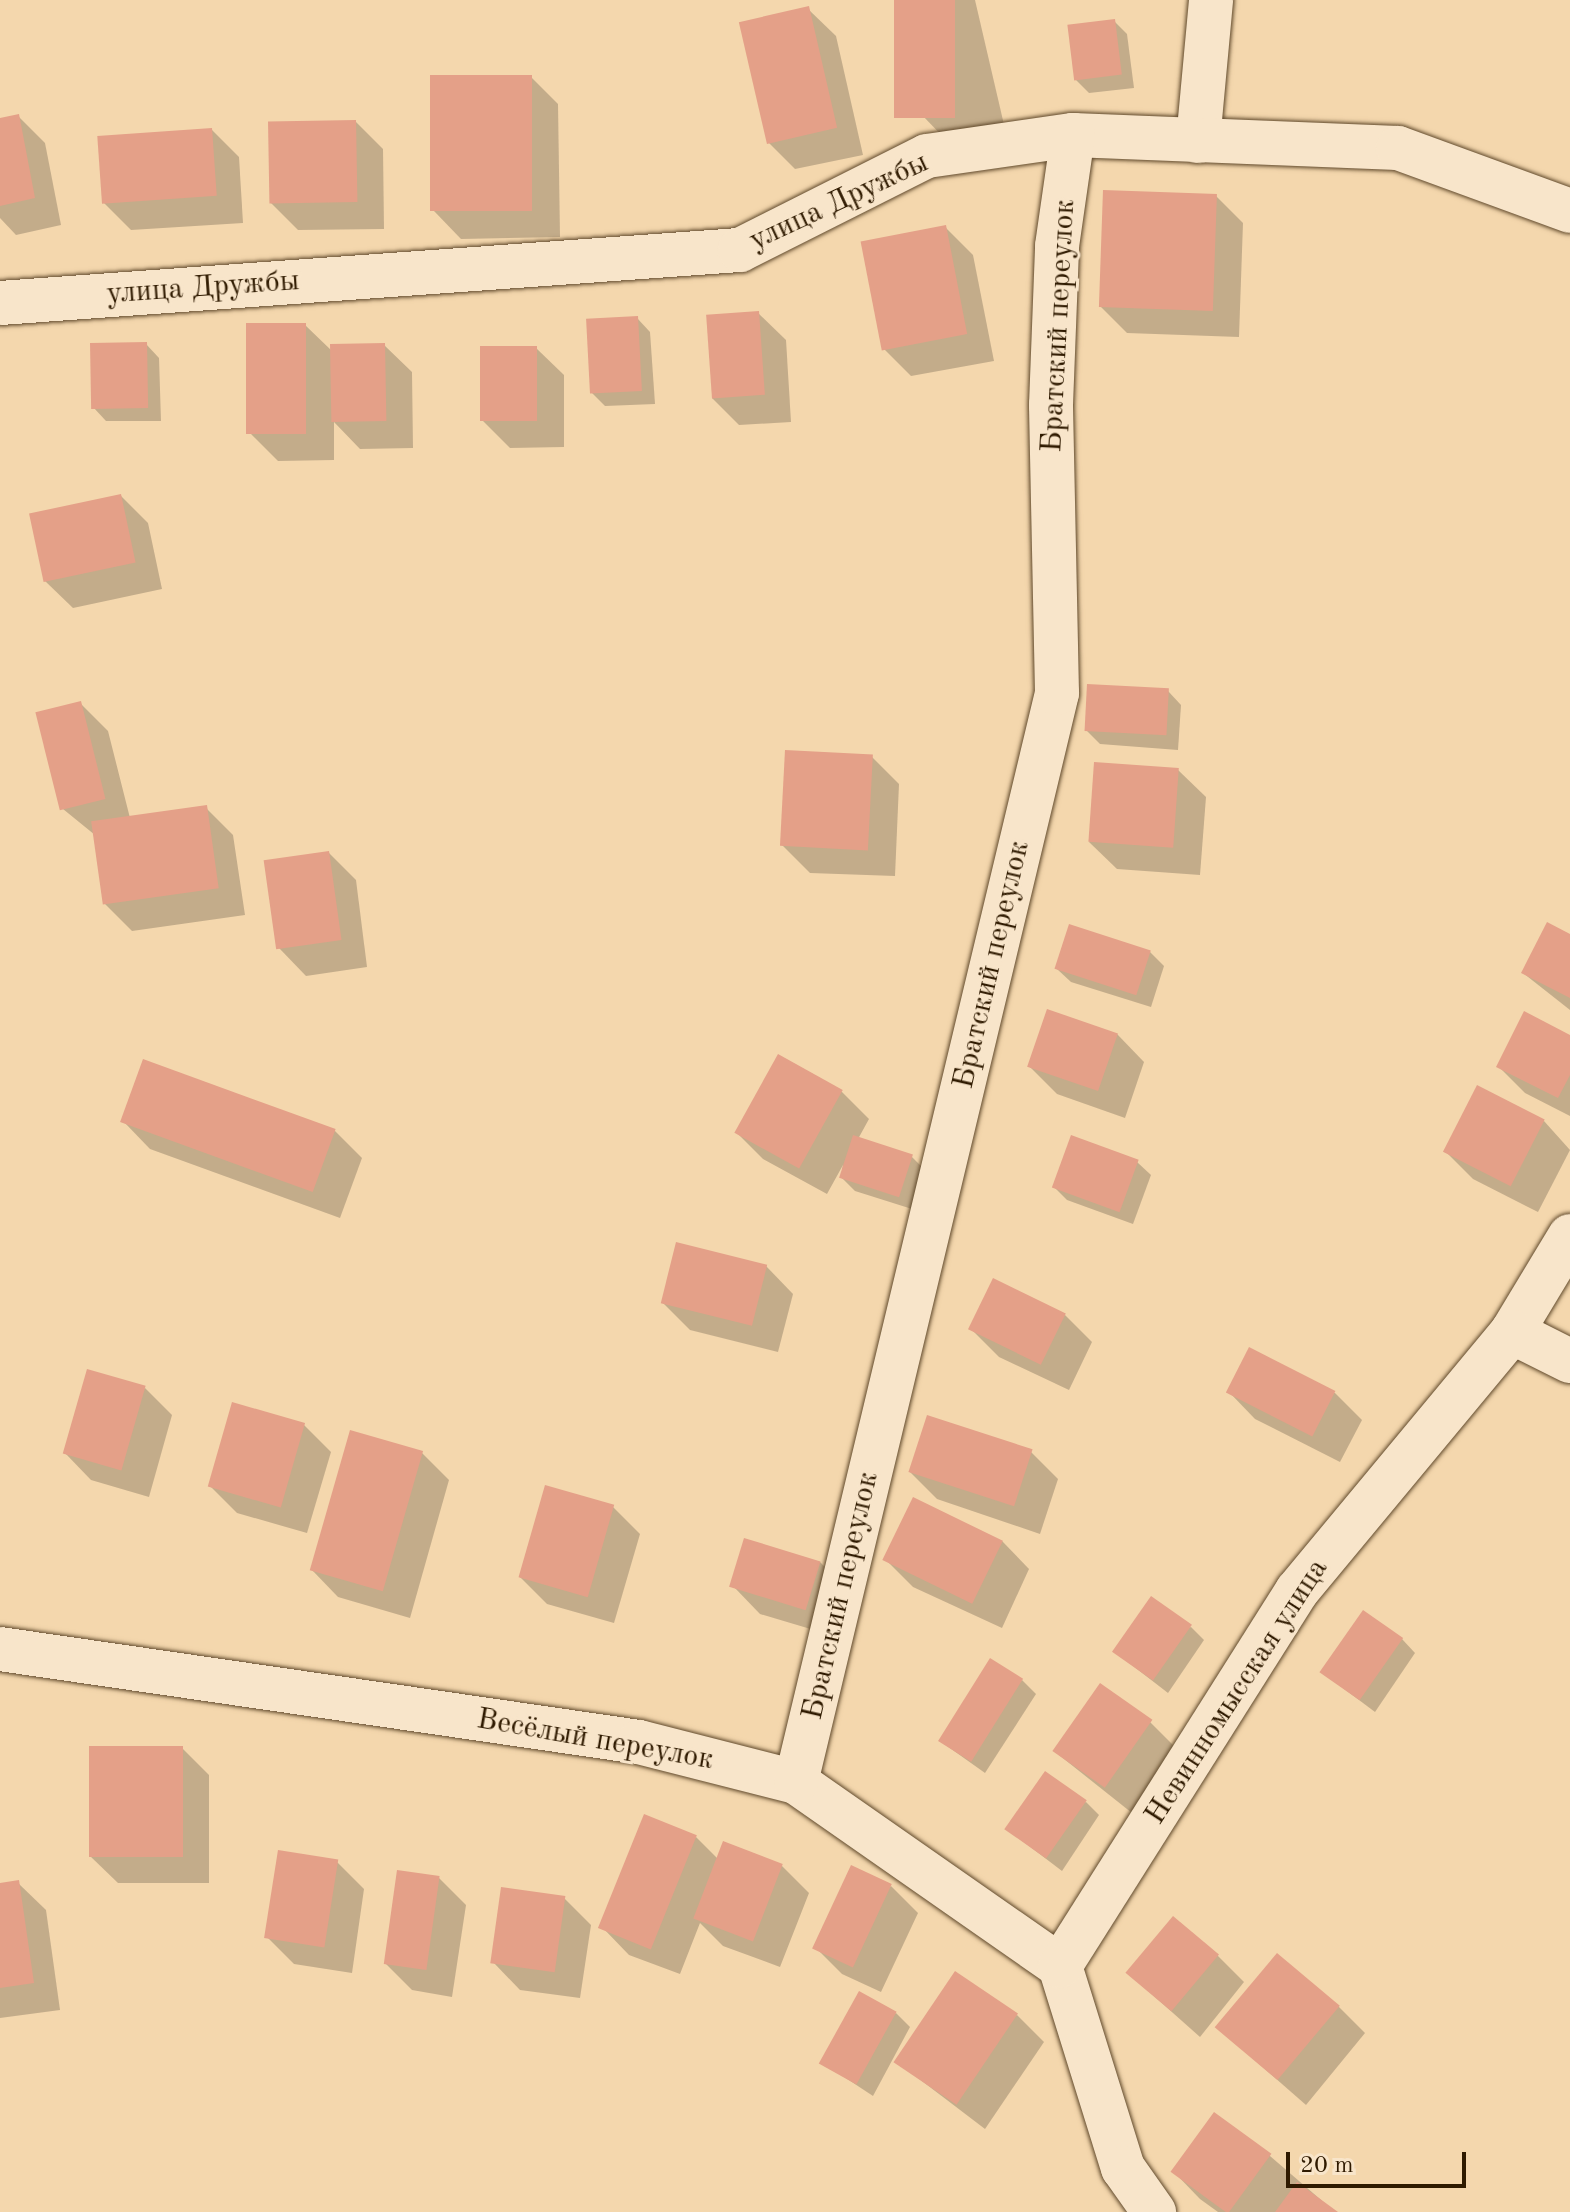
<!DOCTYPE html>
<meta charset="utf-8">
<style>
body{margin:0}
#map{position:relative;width:1570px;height:2212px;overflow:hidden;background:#f4d7ad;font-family:"Old Standard TT",serif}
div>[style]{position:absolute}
.shadow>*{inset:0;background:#0003}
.building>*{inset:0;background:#e4a088;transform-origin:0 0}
.roads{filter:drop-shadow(0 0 2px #60492b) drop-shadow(0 0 2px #60492b)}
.street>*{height:44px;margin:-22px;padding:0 22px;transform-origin:22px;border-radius:22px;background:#f8e5ca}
span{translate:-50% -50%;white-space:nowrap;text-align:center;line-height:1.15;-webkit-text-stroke:6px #f8e5ca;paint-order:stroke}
.street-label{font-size:30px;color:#2f1a00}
.scale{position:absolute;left:1286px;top:2152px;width:180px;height:36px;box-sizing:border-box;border:4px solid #2f1a00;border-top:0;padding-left:10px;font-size:24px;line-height:28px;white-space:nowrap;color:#2f1a00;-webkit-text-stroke:6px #f8e5ca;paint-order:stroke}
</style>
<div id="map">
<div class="shadow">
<i style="clip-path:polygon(896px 0,975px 0,1005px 129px,948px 142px,921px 114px)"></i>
<i style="clip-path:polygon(808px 9px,836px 36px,863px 155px,795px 169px,768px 142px)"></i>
<i style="clip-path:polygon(1114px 21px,1127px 34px,1134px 88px,1089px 93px,1076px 80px)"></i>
<i style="clip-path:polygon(531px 77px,558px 104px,560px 237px,461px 239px,434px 211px)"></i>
<i style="clip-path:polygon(18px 116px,45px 143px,61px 225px,16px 235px,0 218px,0 120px)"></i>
<i style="clip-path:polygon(356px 122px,383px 149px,384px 229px,298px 230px,271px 203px)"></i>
<i style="clip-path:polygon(212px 130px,239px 157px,243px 223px,131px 230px,104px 203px)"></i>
<i style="clip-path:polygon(1216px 196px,1243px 223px,1239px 337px,1127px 333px,1100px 306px)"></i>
<i style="clip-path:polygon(946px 228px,973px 255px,994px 361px,911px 376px,884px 349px)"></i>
<i style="clip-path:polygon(758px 313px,786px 340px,791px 422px,739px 425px,712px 398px)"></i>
<i style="clip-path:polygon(637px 318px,650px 332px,655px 404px,605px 406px,591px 392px)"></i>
<i style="clip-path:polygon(305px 325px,332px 351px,384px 345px,412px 372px,413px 448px,360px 449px,334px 422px,334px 460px,278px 461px,251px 434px)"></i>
<i style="clip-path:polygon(146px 344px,159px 358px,161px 421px,106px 421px,93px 407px)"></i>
<i style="clip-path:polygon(536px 348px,564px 375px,564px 447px,510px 448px,483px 421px)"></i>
<i style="clip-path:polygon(121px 496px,148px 523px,162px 589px,73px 608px,45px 581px)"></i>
<i style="clip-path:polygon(1168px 691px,1181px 705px,1178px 750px,1100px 744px,1087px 731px)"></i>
<i style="clip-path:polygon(81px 704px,108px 731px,130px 818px,206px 808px,233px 835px,245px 915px,132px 931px,104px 903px,95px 835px,63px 809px)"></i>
<i style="clip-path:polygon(872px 757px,899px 784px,895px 876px,810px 873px,782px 845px)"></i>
<i style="clip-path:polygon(1178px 770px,1206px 797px,1200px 875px,1117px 869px,1089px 842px)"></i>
<i style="clip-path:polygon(329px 853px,356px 880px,367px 967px,306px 976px,279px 948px)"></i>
<i style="clip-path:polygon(1570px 936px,1570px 1010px,1523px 973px)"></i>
<i style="clip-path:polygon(1150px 952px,1164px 966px,1151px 1007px,1071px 982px,1057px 969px)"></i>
<i style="clip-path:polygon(1117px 1034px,1144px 1062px,1125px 1118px,1057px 1094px,1030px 1067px)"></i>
<i style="clip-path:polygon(1570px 1037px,1570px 1116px,1525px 1093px,1498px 1066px)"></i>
<i style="clip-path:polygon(778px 1057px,842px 1092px,869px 1119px,858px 1139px,911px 1156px,925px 1170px,912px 1209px,855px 1191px,841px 1177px,843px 1165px,827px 1194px,763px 1159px,736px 1132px)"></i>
<i style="clip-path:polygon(123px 1121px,335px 1131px,362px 1158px,340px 1218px,150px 1149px)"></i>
<i style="clip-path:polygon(1544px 1121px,1570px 1150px,1538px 1212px,1473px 1179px,1446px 1152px)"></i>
<i style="clip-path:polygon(1137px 1162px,1151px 1175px,1133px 1224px,1067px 1200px,1053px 1186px)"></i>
<i style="clip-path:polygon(766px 1266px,793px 1294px,778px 1352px,690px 1330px,663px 1303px)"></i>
<i style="clip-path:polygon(1065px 1315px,1092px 1342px,1069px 1390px,999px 1357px,971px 1329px)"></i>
<i style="clip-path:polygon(145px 1388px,172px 1415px,149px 1497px,91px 1480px,64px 1452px)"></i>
<i style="clip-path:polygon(1228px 1391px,1335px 1393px,1362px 1420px,1340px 1462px,1255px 1419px)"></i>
<i style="clip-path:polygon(304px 1425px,331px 1452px,307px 1533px,237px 1513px,210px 1486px)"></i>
<i style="clip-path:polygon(1031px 1452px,1058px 1479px,1040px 1534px,937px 1499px,910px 1472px)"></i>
<i style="clip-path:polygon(422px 1453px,449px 1480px,410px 1618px,338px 1597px,311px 1569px)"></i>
<i style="clip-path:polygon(613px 1507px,640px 1534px,614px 1623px,547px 1604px,520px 1577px)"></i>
<i style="clip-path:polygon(1002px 1541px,1029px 1569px,1002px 1628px,913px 1587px,886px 1560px)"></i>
<i style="clip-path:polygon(820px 1562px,847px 1590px,834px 1636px,760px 1614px,733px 1586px)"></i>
<i style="clip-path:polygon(1191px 1627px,1204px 1640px,1168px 1693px,1115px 1652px)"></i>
<i style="clip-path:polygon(1402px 1639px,1415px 1653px,1375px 1712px,1323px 1673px)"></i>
<i style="clip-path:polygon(1022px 1680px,1036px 1694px,985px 1773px,940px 1741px)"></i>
<i style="clip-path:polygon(1150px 1722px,1177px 1749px,1132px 1813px,1054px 1751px)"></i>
<i style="clip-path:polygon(182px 1748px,209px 1775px,209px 1883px,118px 1883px,90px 1856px)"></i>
<i style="clip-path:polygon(1086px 1802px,1099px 1815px,1062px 1871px,1008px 1830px)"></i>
<i style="clip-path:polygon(696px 1837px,718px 1859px,782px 1866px,809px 1893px,780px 1967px,723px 1946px,700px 1923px,680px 1974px,629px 1955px,602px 1927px)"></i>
<i style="clip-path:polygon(337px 1862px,364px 1889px,352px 1973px,294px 1964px,267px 1937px)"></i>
<i style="clip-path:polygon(439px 1878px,466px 1905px,452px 1997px,412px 1990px,385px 1963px)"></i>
<i style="clip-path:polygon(18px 1883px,46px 1910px,60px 2010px,0 2018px,0 1885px)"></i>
<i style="clip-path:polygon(891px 1886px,918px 1913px,881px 1992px,842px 1974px,815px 1947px)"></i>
<i style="clip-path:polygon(564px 1898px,591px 1925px,580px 1998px,520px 1990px,493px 1962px)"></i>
<i style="clip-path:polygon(1217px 1955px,1244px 1982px,1200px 2037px,1128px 1973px)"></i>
<i style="clip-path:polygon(1338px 2006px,1365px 2033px,1306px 2105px,1218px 2028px)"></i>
<i style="clip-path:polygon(896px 2013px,910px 2027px,873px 2096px,823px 2063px)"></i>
<i style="clip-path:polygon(1017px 2015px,1044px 2042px,985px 2129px,897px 2062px)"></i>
<i style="clip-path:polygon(1215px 2115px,1270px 2156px,1335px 2212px,1218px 2212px,1200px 2199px,1173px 2171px)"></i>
</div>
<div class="building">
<i style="left:894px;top:0;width:61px;height:118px"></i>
<i style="left:809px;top:6px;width:125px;height:72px;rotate:77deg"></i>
<i style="left:1115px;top:19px;width:56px;height:48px;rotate:83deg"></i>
<i style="left:532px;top:75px;width:136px;height:102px;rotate:90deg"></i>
<i style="clip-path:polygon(19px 114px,35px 198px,0 206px,0 118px)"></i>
<i style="left:356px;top:120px;width:82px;height:88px;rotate:89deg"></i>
<i style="left:212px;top:128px;width:68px;height:115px;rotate:86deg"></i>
<i style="left:1103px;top:190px;width:114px;height:117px;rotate:2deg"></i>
<i style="left:946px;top:225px;width:111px;height:87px;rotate:79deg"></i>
<i style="left:759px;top:311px;width:84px;height:53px;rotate:86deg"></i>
<i style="left:638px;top:316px;width:75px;height:52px;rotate:87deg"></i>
<i style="left:246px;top:323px;width:60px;height:111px"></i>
<i style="left:147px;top:342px;width:66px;height:57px;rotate:89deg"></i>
<i style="left:385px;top:343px;width:78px;height:55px;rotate:89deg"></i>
<i style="left:537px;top:346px;width:75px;height:57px;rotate:90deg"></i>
<i style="left:121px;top:494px;width:70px;height:94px;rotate:78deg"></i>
<i style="left:1087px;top:684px;width:82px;height:47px;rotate:3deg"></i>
<i style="left:81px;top:701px;width:101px;height:47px;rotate:76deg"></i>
<i style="left:785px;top:750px;width:88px;height:96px;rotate:3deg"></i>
<i style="left:1094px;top:762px;width:85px;height:80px;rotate:4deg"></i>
<i style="left:207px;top:805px;width:84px;height:117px;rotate:82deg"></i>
<i style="left:329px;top:851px;width:90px;height:66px;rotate:82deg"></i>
<i style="clip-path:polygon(1547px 922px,1570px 934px,1570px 998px,1521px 973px)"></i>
<i style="left:1069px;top:924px;width:86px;height:47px;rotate:18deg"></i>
<i style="left:1047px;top:1009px;width:75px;height:61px;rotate:19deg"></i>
<i style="clip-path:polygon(1524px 1011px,1570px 1035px,1570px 1075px,1558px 1098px,1496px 1067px)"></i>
<i style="left:778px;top:1054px;width:74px;height:90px;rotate:29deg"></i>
<i style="left:143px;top:1059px;width:205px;height:67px;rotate:20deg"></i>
<i style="left:1477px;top:1085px;width:76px;height:75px;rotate:27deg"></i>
<i style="left:853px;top:1135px;width:63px;height:45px;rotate:18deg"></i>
<i style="left:1071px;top:1135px;width:72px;height:56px;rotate:20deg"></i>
<i style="left:676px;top:1242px;width:94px;height:63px;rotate:14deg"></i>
<i style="left:993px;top:1278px;width:81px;height:57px;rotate:26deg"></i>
<i style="left:1249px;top:1347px;width:97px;height:51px;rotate:27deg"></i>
<i style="left:87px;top:1369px;width:61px;height:88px;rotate:16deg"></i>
<i style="left:232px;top:1402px;width:76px;height:88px;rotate:16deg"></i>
<i style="left:927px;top:1415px;width:111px;height:60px;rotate:18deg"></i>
<i style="left:350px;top:1430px;width:76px;height:146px;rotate:16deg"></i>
<i style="left:545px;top:1485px;width:72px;height:96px;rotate:16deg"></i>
<i style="left:913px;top:1497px;width:100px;height:70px;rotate:26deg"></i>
<i style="left:744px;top:1538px;width:80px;height:51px;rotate:17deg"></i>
<i style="left:1151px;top:1596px;width:50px;height:68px;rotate:35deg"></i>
<i style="left:1363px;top:1610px;width:49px;height:76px;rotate:35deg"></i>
<i style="left:990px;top:1658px;width:39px;height:98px;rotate:32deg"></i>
<i style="left:1100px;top:1683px;width:64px;height:83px;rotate:35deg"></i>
<i style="left:89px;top:1746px;width:94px;height:111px"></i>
<i style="left:1045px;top:1771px;width:51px;height:71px;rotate:35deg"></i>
<i style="left:644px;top:1814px;width:57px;height:123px;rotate:22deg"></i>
<i style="left:723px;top:1841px;width:64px;height:83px;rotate:21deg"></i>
<i style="left:278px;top:1850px;width:61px;height:89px;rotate:9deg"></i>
<i style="left:851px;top:1865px;width:45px;height:92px;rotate:25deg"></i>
<i style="left:397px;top:1870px;width:43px;height:95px;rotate:8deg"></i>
<i style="clip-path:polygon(19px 1880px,34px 1983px,0 1988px,0 1883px)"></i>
<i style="left:501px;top:1887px;width:65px;height:77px;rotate:8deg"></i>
<i style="left:1173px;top:1916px;width:60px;height:74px;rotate:40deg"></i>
<i style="left:1277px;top:1953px;width:82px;height:97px;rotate:40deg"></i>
<i style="left:955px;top:1971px;width:76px;height:110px;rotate:34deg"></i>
<i style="left:859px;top:1991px;width:43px;height:83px;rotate:29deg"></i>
<i style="left:1214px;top:2112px;width:71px;height:74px;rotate:36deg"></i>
<i style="clip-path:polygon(1297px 2182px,1338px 2212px,1275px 2212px)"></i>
</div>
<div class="roads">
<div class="street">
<i style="left:1198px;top:141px;width:142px;rotate:-84.7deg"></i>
<i style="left:0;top:303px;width:742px;rotate:-4.1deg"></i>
<i style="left:740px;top:250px;width:209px;rotate:-26.7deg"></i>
<i style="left:927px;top:156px;width:148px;rotate:-8.2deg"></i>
<i style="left:1073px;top:135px;width:325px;rotate:2.3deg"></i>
<i style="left:1398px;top:148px;width:183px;rotate:20.1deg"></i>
<i style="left:1512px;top:1332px;width:112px;rotate:-58.9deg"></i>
<i style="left:0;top:1649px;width:646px;rotate:8.28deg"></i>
<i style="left:639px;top:1742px;width:162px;rotate:14.3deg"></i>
<i style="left:796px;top:1782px;width:322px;rotate:34.9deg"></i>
<i style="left:1060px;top:1966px;width:212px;rotate:72.7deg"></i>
<i style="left:1123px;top:2168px;width:54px;rotate:54.8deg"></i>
<i style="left:796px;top:1782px;width:1120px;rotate:-76.52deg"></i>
<i style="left:1057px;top:693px;width:288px;rotate:-91.2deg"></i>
<i style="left:1051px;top:405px;width:159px;rotate:-87.8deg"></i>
<i style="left:1057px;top:246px;width:112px;rotate:-81.8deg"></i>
<i style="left:1060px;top:1966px;width:444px;rotate:-57.7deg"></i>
<i style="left:1297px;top:1591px;width:337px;rotate:-50.3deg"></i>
<i style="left:1512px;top:1332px;width:65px;rotate:26.6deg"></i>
</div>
</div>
<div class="street-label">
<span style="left:839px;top:202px;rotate:-25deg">улица Дружбы</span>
<span style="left:203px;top:288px;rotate:-4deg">улица Дружбы</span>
<span style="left:1059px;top:326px;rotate:-87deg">Братский переулок</span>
<span style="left:992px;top:965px;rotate:-77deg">Братский переулок</span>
<span style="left:841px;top:1596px;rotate:-77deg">Братский переулок</span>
<span style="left:1237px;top:1692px;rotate:-57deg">Невинномысская улица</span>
<span style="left:595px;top:1740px;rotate:10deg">Весёлый переулок</span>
</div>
<div class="scale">20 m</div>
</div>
